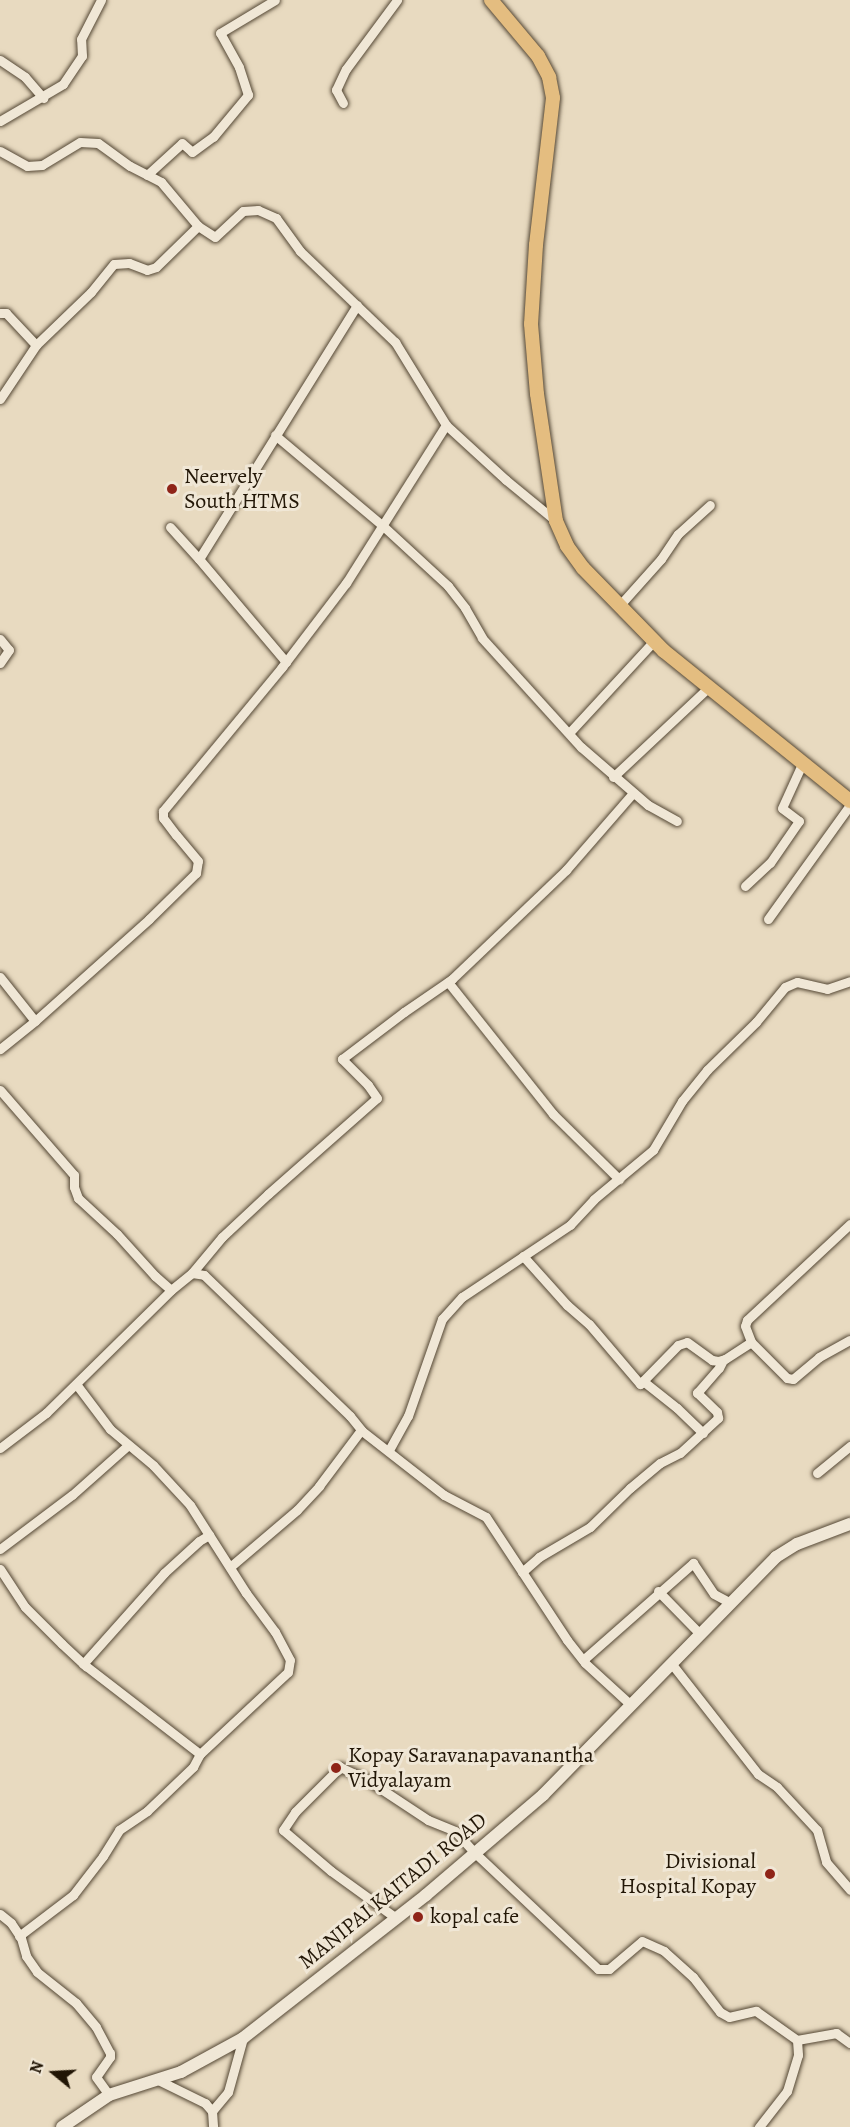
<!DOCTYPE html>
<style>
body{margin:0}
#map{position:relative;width:850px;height:2127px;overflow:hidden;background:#e8dac0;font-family:Alegreya,serif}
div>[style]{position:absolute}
.roads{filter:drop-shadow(0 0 2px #544734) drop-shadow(0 0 2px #544734)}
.minor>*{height:9px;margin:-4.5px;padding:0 4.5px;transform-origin:4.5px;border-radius:4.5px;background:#f0e7d6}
.secondary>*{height:12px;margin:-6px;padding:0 6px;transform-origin:6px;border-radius:6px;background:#f0e7d6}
.primary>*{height:14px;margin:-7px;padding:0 7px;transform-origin:7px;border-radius:7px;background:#e4bd80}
.dots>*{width:16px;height:16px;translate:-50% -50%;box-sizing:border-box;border:3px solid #f0e7d6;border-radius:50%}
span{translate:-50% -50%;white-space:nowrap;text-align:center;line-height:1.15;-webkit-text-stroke:6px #f0e7d6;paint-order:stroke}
.poi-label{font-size:22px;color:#221606}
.left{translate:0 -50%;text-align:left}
.right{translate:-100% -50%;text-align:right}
.street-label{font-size:22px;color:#221606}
.north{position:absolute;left:24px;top:2043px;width:60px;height:60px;-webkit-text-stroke:4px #f0e7d6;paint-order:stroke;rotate:288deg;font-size:16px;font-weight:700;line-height:24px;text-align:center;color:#221606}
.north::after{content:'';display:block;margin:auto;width:21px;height:27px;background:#221606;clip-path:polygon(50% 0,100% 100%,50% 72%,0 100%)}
</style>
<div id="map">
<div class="roads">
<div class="minor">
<i style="left:0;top:60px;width:30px;rotate:34deg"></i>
<i style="left:25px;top:77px;width:28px;rotate:49deg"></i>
<i style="left:343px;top:103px;width:15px;rotate:-118deg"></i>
<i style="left:336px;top:90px;width:23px;rotate:-65deg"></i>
<i style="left:346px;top:69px;width:86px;rotate:-53.5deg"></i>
<i style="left:0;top:121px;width:73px;rotate:-30.4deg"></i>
<i style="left:63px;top:84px;width:34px;rotate:-56deg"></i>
<i style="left:82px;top:56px;width:17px;rotate:-93deg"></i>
<i style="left:81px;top:39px;width:44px;rotate:-62.9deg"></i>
<i style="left:0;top:151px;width:31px;rotate:29deg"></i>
<i style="left:27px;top:166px;width:15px;rotate:-4deg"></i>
<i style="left:42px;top:165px;width:44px;rotate:-31.2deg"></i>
<i style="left:80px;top:142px;width:18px;rotate:3deg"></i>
<i style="left:98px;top:143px;width:39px;rotate:36deg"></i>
<i style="left:130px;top:166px;width:35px;rotate:27deg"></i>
<i style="left:161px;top:182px;width:57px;rotate:49.9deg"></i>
<i style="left:147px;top:175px;width:47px;rotate:-42.4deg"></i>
<i style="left:182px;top:143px;width:13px;rotate:42deg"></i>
<i style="left:192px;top:152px;width:26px;rotate:-36deg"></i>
<i style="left:213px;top:137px;width:55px;rotate:-50.2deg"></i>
<i style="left:248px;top:95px;width:29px;rotate:-108deg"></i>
<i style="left:239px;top:67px;width:39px;rotate:-119deg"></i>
<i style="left:220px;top:33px;width:64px;rotate:-31deg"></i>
<i style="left:0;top:313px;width:6px"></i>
<i style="left:6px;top:313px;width:44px;rotate:46.8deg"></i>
<i style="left:0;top:399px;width:65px;rotate:-56.3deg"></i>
<i style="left:36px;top:345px;width:76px;rotate:-43.9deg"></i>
<i style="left:91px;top:292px;width:36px;rotate:-51deg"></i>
<i style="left:114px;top:264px;width:15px;rotate:-4deg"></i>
<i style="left:129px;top:263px;width:19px;rotate:21deg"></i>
<i style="left:147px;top:270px;width:9px;rotate:-18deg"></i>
<i style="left:156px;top:267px;width:59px;rotate:-44.3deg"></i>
<i style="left:198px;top:226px;width:20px;rotate:33deg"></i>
<i style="left:215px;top:237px;width:38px;rotate:-43deg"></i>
<i style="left:243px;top:211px;width:15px;rotate:-4deg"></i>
<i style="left:258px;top:210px;width:20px;rotate:24deg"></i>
<i style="left:276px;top:218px;width:41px;rotate:54deg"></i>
<i style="left:300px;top:251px;width:132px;rotate:43.8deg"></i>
<i style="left:395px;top:342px;width:97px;rotate:58.4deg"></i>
<i style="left:446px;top:425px;width:81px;rotate:42.5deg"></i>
<i style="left:506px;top:480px;width:65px;rotate:39.4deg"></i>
<i style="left:275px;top:435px;width:140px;rotate:40.1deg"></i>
<i style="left:382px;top:525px;width:90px;rotate:42.7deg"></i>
<i style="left:448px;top:586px;width:28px;rotate:52deg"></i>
<i style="left:465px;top:608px;width:34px;rotate:60deg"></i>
<i style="left:482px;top:638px;width:147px;rotate:47.8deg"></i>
<i style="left:581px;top:747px;width:89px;rotate:40.9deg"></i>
<i style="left:648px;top:805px;width:33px;rotate:29deg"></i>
<i style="left:170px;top:527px;width:43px;rotate:47.8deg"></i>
<i style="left:199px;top:559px;width:299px;rotate:-58.1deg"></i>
<i style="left:199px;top:559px;width:135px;rotate:49.8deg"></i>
<i style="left:619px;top:606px;width:63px;rotate:-48.2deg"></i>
<i style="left:661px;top:559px;width:30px;rotate:-56deg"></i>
<i style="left:678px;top:534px;width:43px;rotate:-42.2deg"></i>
<i style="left:0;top:639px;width:14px;rotate:51deg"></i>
<i style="left:9px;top:650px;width:16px;rotate:125deg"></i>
<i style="left:569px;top:733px;width:125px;rotate:-47.3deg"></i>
<i style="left:613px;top:777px;width:133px;rotate:-43.2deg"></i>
<i style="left:745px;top:886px;width:34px;rotate:-43deg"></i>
<i style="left:770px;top:863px;width:51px;rotate:-55.4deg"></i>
<i style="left:799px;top:821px;width:21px;rotate:-143deg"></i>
<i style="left:782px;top:808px;width:51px;rotate:-65.5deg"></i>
<i style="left:768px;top:919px;width:140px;rotate:-54.3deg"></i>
<i style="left:0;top:977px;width:56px;rotate:51.5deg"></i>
<i style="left:35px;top:1021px;width:45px;rotate:141.3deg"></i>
<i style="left:448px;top:982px;width:169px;rotate:51.5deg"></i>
<i style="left:553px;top:1114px;width:93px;rotate:44.6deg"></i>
<i style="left:35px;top:1021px;width:153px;rotate:-41.8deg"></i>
<i style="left:149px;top:919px;width:66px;rotate:-44.4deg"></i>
<i style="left:196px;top:873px;width:12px;rotate:-81deg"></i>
<i style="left:198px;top:861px;width:34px;rotate:-130deg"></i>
<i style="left:176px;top:835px;width:21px;rotate:-127deg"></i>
<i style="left:163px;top:818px;width:7px;rotate:-90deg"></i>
<i style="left:163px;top:811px;width:187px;rotate:-50.4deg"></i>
<i style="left:282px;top:667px;width:106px;rotate:-52.7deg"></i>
<i style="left:346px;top:583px;width:187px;rotate:-57.7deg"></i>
<i style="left:0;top:1090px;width:113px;rotate:49deg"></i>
<i style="left:74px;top:1175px;width:12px;rotate:90deg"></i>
<i style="left:74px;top:1187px;width:12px;rotate:70deg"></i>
<i style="left:78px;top:1198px;width:53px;rotate:42.7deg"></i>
<i style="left:117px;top:1234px;width:57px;rotate:47.9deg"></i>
<i style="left:155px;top:1276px;width:21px;rotate:41deg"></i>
<i style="left:171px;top:1290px;width:27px;rotate:-39deg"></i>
<i style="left:192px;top:1273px;width:12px;rotate:9deg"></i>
<i style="left:204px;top:1275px;width:203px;rotate:44deg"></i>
<i style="left:350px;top:1416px;width:19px;rotate:51deg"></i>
<i style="left:362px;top:1431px;width:104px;rotate:38deg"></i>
<i style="left:444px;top:1495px;width:47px;rotate:27.6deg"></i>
<i style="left:486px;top:1517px;width:147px;rotate:56.6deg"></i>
<i style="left:567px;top:1640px;width:29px;rotate:52deg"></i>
<i style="left:585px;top:1663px;width:62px;rotate:42.4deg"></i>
<i style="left:850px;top:1224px;width:141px;rotate:137deg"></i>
<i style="left:747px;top:1320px;width:6px;rotate:108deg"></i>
<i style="left:745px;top:1326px;width:17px;rotate:69deg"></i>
<i style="left:751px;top:1342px;width:51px;rotate:45deg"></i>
<i style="left:787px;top:1378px;width:6px;rotate:9deg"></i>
<i style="left:793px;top:1379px;width:34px;rotate:-40deg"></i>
<i style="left:819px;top:1357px;width:35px;rotate:-29deg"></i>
<i style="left:523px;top:1256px;width:66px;rotate:48.1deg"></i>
<i style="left:567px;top:1305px;width:29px;rotate:41deg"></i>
<i style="left:589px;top:1324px;width:79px;rotate:49.6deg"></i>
<i style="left:640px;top:1384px;width:54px;rotate:-45.7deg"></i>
<i style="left:678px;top:1345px;width:9px;rotate:-18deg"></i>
<i style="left:687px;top:1342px;width:31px;rotate:36deg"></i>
<i style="left:712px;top:1360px;width:6px;rotate:9deg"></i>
<i style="left:718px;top:1361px;width:7px;rotate:-16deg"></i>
<i style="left:725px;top:1359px;width:31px;rotate:-33deg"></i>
<i style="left:192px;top:1273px;width:47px;rotate:-50.2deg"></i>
<i style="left:222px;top:1237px;width:63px;rotate:-43.1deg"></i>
<i style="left:268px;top:1194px;width:145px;rotate:-41.4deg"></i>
<i style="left:377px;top:1098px;width:16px;rotate:-125deg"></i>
<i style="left:368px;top:1085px;width:37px;rotate:-135deg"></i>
<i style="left:342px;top:1059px;width:78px;rotate:-37.2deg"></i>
<i style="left:404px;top:1012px;width:58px;rotate:-34.5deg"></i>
<i style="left:452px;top:979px;width:158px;rotate:-43.7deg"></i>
<i style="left:566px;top:870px;width:102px;rotate:-49deg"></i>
<i style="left:643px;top:1381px;width:43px;rotate:38.5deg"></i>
<i style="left:677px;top:1408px;width:36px;rotate:44deg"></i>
<i style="left:0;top:1448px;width:58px;rotate:-37.3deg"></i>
<i style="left:46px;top:1413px;width:175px;rotate:-44.5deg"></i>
<i style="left:389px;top:1450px;width:39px;rotate:-61deg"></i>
<i style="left:408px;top:1416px;width:103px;rotate:-70.7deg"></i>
<i style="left:442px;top:1319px;width:30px;rotate:-48deg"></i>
<i style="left:462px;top:1297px;width:130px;rotate:-33.7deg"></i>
<i style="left:570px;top:1225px;width:35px;rotate:-47deg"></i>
<i style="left:594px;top:1199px;width:77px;rotate:-39.7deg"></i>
<i style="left:653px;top:1150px;width:57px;rotate:-59.4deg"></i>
<i style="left:682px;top:1101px;width:40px;rotate:-51deg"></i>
<i style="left:707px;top:1070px;width:69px;rotate:-44.4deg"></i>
<i style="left:756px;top:1022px;width:45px;rotate:-50.4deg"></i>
<i style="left:785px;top:987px;width:13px;rotate:-23deg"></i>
<i style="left:797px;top:982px;width:31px;rotate:13deg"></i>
<i style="left:827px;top:989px;width:24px;rotate:-19deg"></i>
<i style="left:817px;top:1473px;width:43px;rotate:-39.3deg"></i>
<i style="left:0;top:1549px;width:90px;rotate:-36.9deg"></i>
<i style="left:72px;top:1495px;width:74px;rotate:-41.7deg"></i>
<i style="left:230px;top:1567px;width:88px;rotate:-40.4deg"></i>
<i style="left:297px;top:1510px;width:33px;rotate:-47deg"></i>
<i style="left:319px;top:1486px;width:70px;rotate:-53.1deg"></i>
<i style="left:0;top:1569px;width:45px;rotate:56.7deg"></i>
<i style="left:25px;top:1607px;width:52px;rotate:45deg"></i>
<i style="left:62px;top:1644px;width:33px;rotate:43deg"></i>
<i style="left:86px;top:1666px;width:144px;rotate:37.7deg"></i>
<i style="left:522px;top:1572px;width:23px;rotate:-41deg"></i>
<i style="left:539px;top:1557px;width:59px;rotate:-30.5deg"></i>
<i style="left:590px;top:1527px;width:56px;rotate:-44.3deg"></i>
<i style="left:630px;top:1488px;width:39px;rotate:-40deg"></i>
<i style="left:660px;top:1463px;width:22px;rotate:-27deg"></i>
<i style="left:680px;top:1453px;width:52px;rotate:-42.6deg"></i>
<i style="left:718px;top:1418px;width:6px;rotate:-99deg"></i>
<i style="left:717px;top:1412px;width:28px;rotate:-136deg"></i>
<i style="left:697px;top:1393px;width:33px;rotate:-49deg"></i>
<i style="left:719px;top:1368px;width:9px;rotate:-63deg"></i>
<i style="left:658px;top:1591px;width:60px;rotate:45.7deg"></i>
<i style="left:583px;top:1660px;width:147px;rotate:-41.4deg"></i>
<i style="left:693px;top:1563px;width:37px;rotate:56deg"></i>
<i style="left:714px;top:1594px;width:19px;rotate:28deg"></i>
<i style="left:671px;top:1663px;width:141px;rotate:51.9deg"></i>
<i style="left:758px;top:1774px;width:23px;rotate:34deg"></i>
<i style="left:777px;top:1787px;width:59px;rotate:47.1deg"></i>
<i style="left:817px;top:1830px;width:33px;rotate:74deg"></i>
<i style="left:826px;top:1862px;width:37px;rotate:49deg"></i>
<i style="left:83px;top:1664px;width:122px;rotate:-48.3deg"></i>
<i style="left:164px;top:1573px;width:47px;rotate:-42.4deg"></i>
<i style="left:199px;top:1541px;width:12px;rotate:-31deg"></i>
<i style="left:0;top:1914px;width:14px;rotate:39deg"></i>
<i style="left:11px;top:1923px;width:18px;rotate:56deg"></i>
<i style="left:21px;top:1938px;width:19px;rotate:74deg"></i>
<i style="left:26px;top:1956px;width:19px;rotate:55deg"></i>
<i style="left:37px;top:1972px;width:50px;rotate:38.5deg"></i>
<i style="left:76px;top:2003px;width:31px;rotate:50deg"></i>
<i style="left:96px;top:2027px;width:30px;rotate:62deg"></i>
<i style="left:110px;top:2053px;width:4px;rotate:90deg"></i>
<i style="left:110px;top:2057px;width:24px;rotate:125deg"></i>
<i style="left:96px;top:2077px;width:22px;rotate:54deg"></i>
<i style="left:396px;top:1918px;width:80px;rotate:-144.1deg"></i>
<i style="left:331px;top:1871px;width:63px;rotate:-139.5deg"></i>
<i style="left:283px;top:1830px;width:22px;rotate:-56deg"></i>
<i style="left:295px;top:1812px;width:64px;rotate:-45deg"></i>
<i style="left:340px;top:1767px;width:29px;rotate:25deg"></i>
<i style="left:366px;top:1779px;width:74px;rotate:33.5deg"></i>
<i style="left:428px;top:1820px;width:29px;rotate:22deg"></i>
<i style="left:455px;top:1831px;width:30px;rotate:48deg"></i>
<i style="left:475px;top:1853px;width:169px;rotate:43.3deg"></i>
<i style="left:598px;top:1969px;width:11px"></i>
<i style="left:609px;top:1969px;width:43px;rotate:-40.3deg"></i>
<i style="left:642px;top:1941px;width:24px;rotate:24deg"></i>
<i style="left:664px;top:1951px;width:39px;rotate:42deg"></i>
<i style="left:693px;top:1977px;width:44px;rotate:52.4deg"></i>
<i style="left:720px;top:2012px;width:10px;rotate:29deg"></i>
<i style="left:729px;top:2017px;width:28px;rotate:-13deg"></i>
<i style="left:756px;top:2011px;width:50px;rotate:35.3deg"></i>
<i style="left:797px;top:2040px;width:15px;rotate:86deg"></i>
<i style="left:798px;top:2055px;width:38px;rotate:107deg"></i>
<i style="left:787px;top:2091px;width:46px;rotate:127.9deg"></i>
<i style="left:19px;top:1936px;width:68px;rotate:-37.2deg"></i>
<i style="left:73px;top:1895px;width:49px;rotate:-52.4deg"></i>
<i style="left:103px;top:1856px;width:31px;rotate:-58deg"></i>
<i style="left:119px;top:1830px;width:34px;rotate:-34deg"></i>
<i style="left:147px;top:1811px;width:64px;rotate:-43.7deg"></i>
<i style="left:193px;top:1767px;width:15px;rotate:-62deg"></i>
<i style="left:200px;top:1754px;width:120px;rotate:-43deg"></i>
<i style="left:288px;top:1672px;width:12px;rotate:-81deg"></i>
<i style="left:290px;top:1660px;width:32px;rotate:-118deg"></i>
<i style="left:275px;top:1632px;width:49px;rotate:-126.6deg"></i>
<i style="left:246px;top:1593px;width:104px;rotate:-122.5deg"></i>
<i style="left:190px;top:1505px;width:54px;rotate:-132.8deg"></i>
<i style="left:153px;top:1465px;width:56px;rotate:-140.1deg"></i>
<i style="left:110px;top:1429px;width:56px;rotate:-127.1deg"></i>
<i style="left:797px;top:2040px;width:40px;rotate:-10deg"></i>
<i style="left:836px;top:2033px;width:17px;rotate:36deg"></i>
<i style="left:156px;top:2079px;width:55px;rotate:26.1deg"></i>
<i style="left:205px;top:2103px;width:11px;rotate:49deg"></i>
<i style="left:212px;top:2111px;width:16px;rotate:86deg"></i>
<i style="left:212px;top:2111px;width:25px;rotate:-50deg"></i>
<i style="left:228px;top:2092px;width:56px;rotate:-74.5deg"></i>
</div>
<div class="secondary">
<i style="left:62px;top:2127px;width:57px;rotate:-34.2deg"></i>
<i style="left:109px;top:2095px;width:76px;rotate:-17.7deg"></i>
<i style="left:181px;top:2072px;width:71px;rotate:-28.7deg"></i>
<i style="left:243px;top:2038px;width:232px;rotate:-38deg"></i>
<i style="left:426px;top:1895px;width:154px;rotate:-40.5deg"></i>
<i style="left:543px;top:1795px;width:333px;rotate:-45.6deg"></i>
<i style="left:776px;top:1557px;width:25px;rotate:-32deg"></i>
<i style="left:797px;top:1544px;width:57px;rotate:-20.7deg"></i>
</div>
<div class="primary">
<i style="left:491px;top:0;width:73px;rotate:50deg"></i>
<i style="left:538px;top:56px;width:24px;rotate:62deg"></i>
<i style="left:549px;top:77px;width:21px;rotate:79deg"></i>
<i style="left:553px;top:98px;width:148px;rotate:96.6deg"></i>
<i style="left:536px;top:245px;width:79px;rotate:93.6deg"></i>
<i style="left:531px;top:324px;width:70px;rotate:85.1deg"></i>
<i style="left:537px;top:394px;width:128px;rotate:81.5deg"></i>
<i style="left:556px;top:521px;width:27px;rotate:66deg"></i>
<i style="left:567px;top:546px;width:27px;rotate:54deg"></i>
<i style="left:583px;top:568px;width:116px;rotate:45.7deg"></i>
<i style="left:664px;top:651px;width:239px;rotate:38.9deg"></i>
</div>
</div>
<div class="dots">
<i style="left:172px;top:489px;background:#8f2418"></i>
<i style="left:336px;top:1768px;background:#8f2418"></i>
<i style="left:770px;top:1874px;background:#8f2418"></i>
<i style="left:418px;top:1917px;background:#8f2418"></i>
</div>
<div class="poi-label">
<span class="left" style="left:184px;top:489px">Neervely<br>South HTMS</span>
<span class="left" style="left:348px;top:1768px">Kopay Saravanapavanantha<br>Vidyalayam</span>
<span class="right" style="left:756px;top:1874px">Divisional<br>Hospital Kopay</span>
<span class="left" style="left:430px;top:1917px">kopal cafe</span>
</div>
<div class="street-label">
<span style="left:393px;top:1891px;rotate:-39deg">MANIPAI KAITADI ROAD</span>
</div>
<div class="north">N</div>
</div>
